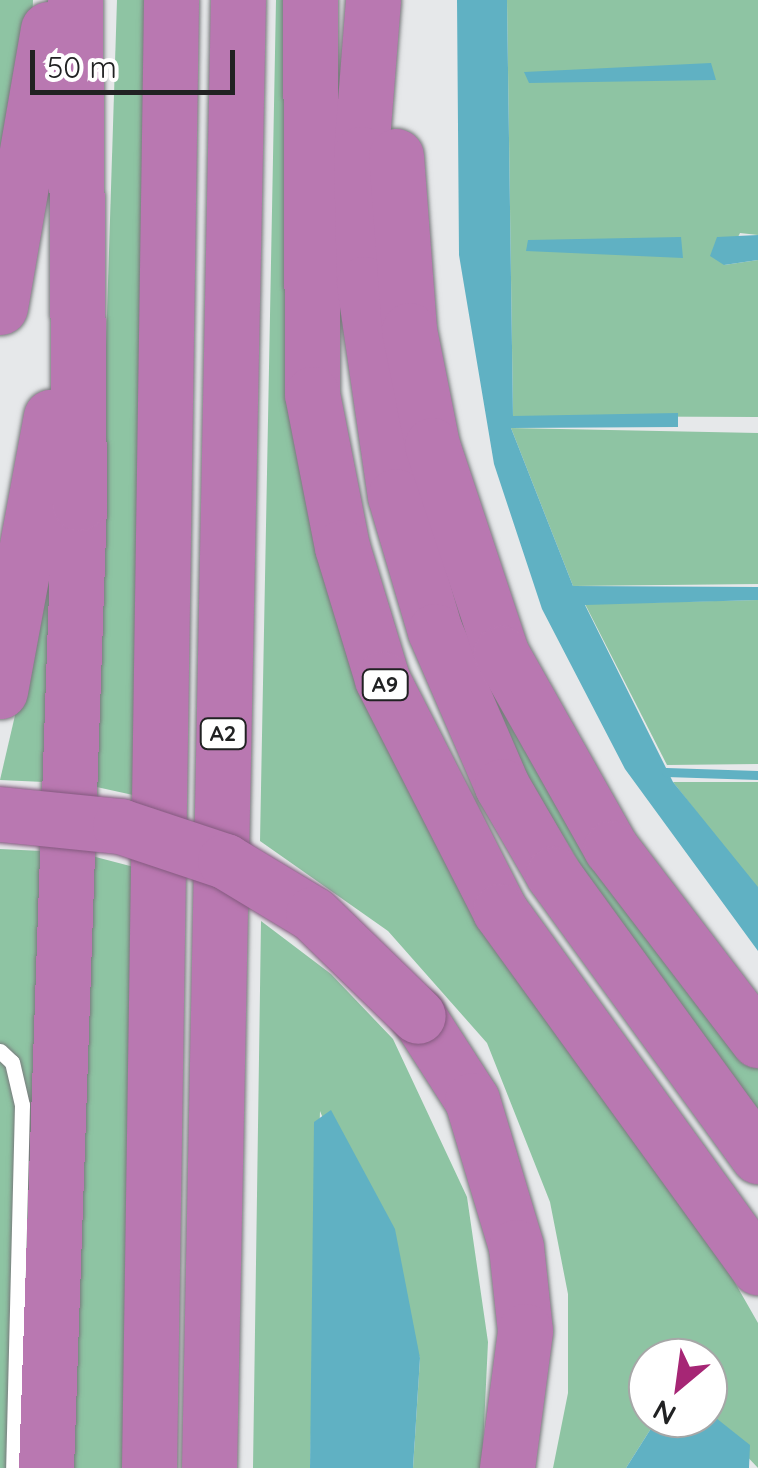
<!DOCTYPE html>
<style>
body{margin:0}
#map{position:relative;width:758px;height:1468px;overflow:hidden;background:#e6e8ea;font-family:Quicksand,sans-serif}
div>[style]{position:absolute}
.green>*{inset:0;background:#8ec4a3}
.water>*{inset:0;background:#60b1c3}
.stream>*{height:9px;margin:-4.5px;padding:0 4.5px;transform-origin:4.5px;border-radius:4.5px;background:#60b1c3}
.roads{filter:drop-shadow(0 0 2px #787a7c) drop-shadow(0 0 2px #787a7c)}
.lane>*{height:15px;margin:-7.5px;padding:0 7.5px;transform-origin:7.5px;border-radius:7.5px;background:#fff}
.highway>*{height:55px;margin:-27.5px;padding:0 27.5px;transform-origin:27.5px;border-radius:27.5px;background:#b978b1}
.bridges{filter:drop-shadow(0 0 2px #845a7f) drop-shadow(0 0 2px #845a7f)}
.highway-bridge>*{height:55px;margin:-27.5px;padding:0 27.5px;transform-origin:27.5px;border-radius:27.5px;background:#b978b1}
span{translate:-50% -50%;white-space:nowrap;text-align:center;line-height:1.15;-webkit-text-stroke:10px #fff;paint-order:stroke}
.shield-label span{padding:2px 8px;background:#fff;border:2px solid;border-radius:8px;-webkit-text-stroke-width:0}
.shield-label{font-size:22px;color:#212223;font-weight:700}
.north{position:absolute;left:628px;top:1338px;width:100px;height:100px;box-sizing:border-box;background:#fff;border:2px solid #a6a7a7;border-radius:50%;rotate:209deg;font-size:28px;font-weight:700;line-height:40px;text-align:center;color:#212223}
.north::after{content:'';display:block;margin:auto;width:35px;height:45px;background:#a62675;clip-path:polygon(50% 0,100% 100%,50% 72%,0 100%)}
.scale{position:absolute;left:30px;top:50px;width:205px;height:45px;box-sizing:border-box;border:5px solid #212223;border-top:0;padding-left:12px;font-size:30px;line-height:35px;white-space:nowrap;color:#212223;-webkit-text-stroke:8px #fff;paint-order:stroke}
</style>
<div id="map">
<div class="green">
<i style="clip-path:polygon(0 0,33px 0,30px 77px,0 206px)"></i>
<i style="clip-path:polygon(117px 0,152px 0,133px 795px,92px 786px)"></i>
<i style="clip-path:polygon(276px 0,299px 0,344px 598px,758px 1323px,758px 1468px,708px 1415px,708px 1358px,648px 1358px,648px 1418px,671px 1418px,657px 1419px,626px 1468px,553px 1468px,568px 1393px,568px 1294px,550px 1202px,487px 1043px,388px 931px,260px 841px)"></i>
<i style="clip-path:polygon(507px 0,758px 0,758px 235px,740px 233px,724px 265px,758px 260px,758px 417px,513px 416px)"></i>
<i style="clip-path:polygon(511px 428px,758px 433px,758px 584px,573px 586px)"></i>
<i style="clip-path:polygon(435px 500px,758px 1054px,758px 1109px,612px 917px,516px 758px,451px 592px)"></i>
<i style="clip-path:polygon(52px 581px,44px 782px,0 780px,46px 582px)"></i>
<i style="clip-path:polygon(758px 600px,758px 764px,667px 765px,585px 604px)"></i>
<i style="clip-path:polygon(673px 782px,758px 782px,758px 891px)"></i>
<i style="clip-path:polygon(0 849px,42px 851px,20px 1468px,0 1468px)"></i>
<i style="clip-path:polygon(88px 855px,134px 867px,129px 1468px,71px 1468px)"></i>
<i style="clip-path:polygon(261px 921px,331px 974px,393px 1039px,467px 1197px,488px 1342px,482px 1468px,413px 1468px,420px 1358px,320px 1111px,310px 1468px,253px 1468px)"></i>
</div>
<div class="water">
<i style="clip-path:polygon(457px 0,507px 0,513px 416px,678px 413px,678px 427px,511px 428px,573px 586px,758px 587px,758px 600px,585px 605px,673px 782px,758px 887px,758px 951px,625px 769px,542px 609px,494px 464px,459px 255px)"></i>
<i style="clip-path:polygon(711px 63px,716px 80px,529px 83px,524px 72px)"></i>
<i style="clip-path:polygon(758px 235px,758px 260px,724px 265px,710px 256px,717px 237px)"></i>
<i style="clip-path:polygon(681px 237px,683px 258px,526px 251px,528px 240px)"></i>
<i style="clip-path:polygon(331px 1110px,395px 1229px,420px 1358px,413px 1468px,310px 1468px,314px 1122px)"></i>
<i style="clip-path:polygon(711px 1414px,750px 1445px,749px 1468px,626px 1468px,657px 1419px)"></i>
</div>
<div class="stream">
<i style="left:666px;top:772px;width:92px;rotate:1.9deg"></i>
</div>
<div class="roads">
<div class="lane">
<i style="left:0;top:1051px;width:16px;rotate:43deg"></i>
<i style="left:12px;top:1062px;width:44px;rotate:76.9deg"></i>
<i style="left:22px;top:1105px;width:363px;rotate:91.4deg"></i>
</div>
<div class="highway">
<i style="left:310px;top:0;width:394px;rotate:89.7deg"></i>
<i style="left:312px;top:394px;width:156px;rotate:78.9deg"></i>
<i style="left:342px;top:547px;width:138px;rotate:73.1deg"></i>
<i style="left:382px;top:679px;width:260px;rotate:63deg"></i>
<i style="left:500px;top:911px;width:440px;rotate:54.1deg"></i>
<i style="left:373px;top:0;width:154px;rotate:94.5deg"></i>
<i style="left:361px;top:154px;width:130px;rotate:88.7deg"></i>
<i style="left:364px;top:284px;width:214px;rotate:81.7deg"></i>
<i style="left:395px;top:496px;width:141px;rotate:73.5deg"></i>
<i style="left:435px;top:631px;width:169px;rotate:66.6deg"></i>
<i style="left:502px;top:786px;width:102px;rotate:59.9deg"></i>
<i style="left:553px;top:874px;width:349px;rotate:54deg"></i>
<i style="left:396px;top:156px;width:174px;rotate:85.7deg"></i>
<i style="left:409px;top:330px;width:117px;rotate:78.7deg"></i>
<i style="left:432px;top:445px;width:219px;rotate:71.6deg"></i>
<i style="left:501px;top:653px;width:224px;rotate:60.6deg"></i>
<i style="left:611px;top:848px;width:242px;rotate:52.6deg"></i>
<i style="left:0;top:307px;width:282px;rotate:-80.2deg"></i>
<i style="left:0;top:691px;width:279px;rotate:-79.5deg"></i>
<i style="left:418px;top:1016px;width:100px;rotate:57.3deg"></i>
<i style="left:472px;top:1100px;width:153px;rotate:73.3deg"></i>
<i style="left:516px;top:1247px;width:84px;rotate:83.9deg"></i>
<i style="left:525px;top:1331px;width:138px;rotate:97.5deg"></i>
<i style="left:46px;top:1468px;width:966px;rotate:-88.04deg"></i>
<i style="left:79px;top:503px;width:503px;rotate:-90.46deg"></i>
<i style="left:149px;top:1468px;width:1468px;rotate:-89.14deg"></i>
<i style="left:209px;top:1468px;width:1468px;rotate:-88.87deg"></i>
</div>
</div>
<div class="bridges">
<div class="highway-bridge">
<i style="left:0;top:814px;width:121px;rotate:5.7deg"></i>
<i style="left:120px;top:826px;width:111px;rotate:18.4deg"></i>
<i style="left:225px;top:861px;width:103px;rotate:31.1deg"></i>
<i style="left:313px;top:914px;width:146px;rotate:44.2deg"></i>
</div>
</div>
<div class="shield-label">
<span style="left:385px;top:685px">A9</span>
<span style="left:223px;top:734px">A2</span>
</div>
<div class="north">N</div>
<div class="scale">50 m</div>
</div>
